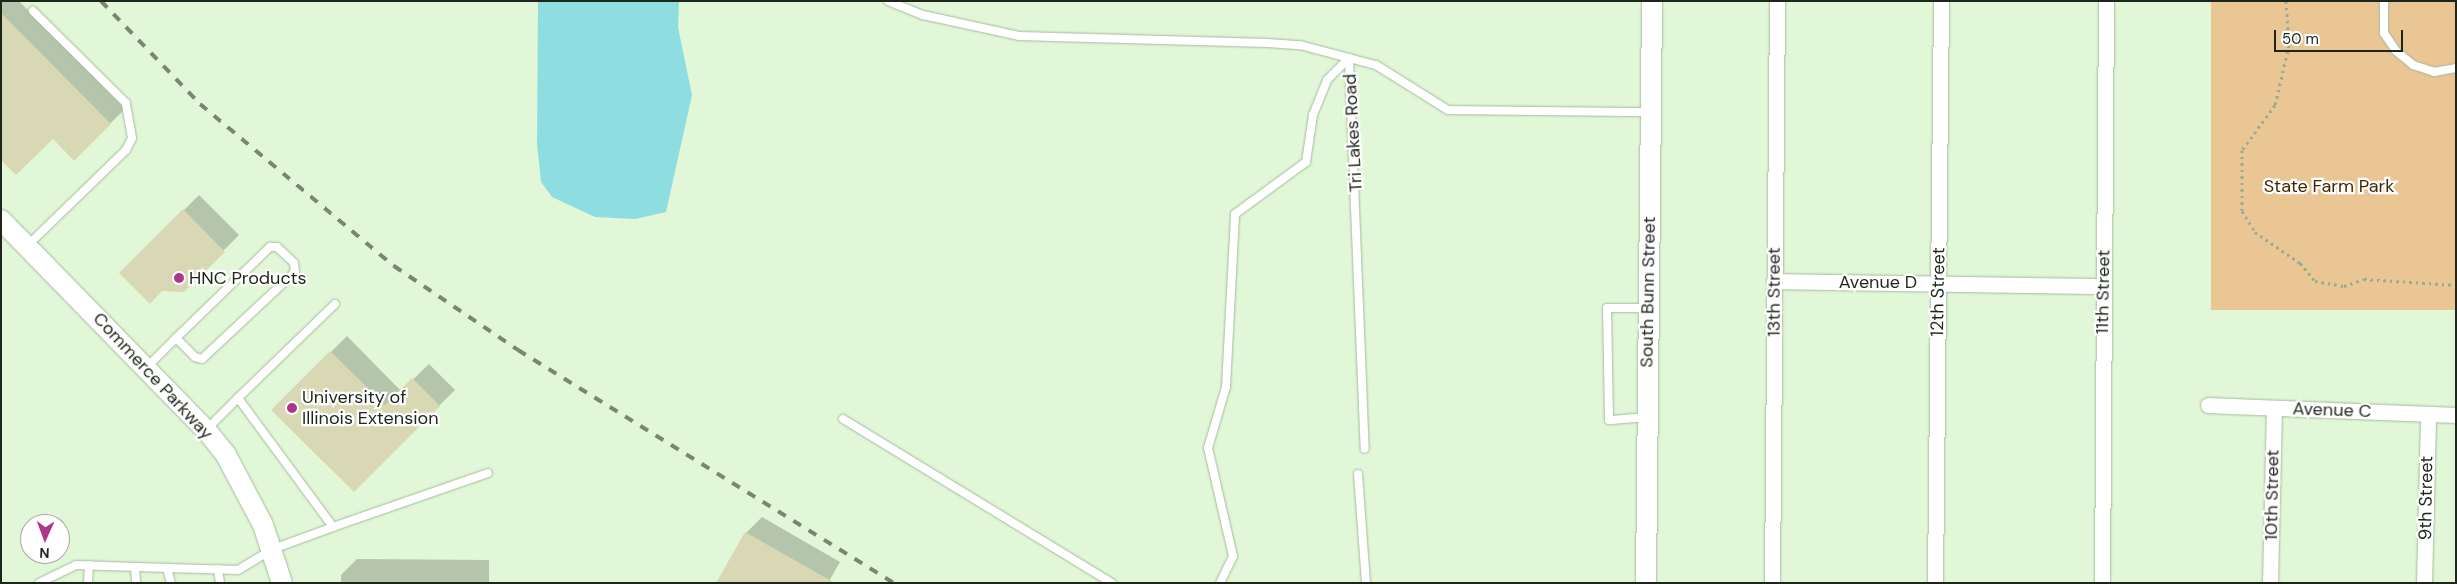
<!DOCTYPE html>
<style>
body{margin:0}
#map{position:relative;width:2457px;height:584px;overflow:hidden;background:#e1f7d8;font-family:"DM Sans",sans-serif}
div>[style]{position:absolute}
.green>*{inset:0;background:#eac695;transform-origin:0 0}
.water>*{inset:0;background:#8edee1}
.shadow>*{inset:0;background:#0003}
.building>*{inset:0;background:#d9d8b5}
.path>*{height:3px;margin-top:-1.5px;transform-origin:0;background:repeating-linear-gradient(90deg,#9aaa93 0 2.5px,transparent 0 6.5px)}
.roads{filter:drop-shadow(0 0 1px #a6bb9d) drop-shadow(0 0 1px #a6bb9d)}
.lane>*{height:8px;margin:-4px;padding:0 4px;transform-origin:4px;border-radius:4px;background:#fff}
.street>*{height:15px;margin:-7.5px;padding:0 7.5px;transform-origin:7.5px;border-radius:7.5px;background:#fff}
.secondary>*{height:20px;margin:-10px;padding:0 10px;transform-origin:10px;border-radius:10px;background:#fff}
.rail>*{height:4px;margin-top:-2px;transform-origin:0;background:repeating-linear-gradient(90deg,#788672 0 9px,transparent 0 18px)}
.dots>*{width:14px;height:14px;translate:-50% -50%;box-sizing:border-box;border:2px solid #fff;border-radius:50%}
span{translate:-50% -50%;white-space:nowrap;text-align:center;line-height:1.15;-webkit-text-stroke:4.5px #fff;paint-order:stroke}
.street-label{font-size:18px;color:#1e261b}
.park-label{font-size:18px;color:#412800}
.poi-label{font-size:18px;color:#1e261b}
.left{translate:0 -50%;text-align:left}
.frame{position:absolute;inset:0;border:2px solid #1e261b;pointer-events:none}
.north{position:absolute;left:20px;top:514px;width:50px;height:50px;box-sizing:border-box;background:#fff;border:1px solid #a5a8a4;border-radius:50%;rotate:182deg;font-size:14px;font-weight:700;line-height:20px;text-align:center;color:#1e261b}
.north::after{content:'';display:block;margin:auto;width:18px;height:22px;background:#ad358a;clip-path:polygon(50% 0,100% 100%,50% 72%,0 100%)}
.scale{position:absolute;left:2274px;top:30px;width:129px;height:22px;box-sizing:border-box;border:2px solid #1e261b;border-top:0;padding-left:6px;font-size:15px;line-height:18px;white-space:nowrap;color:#1e261b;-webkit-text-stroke:4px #fff;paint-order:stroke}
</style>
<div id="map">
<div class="green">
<i style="left:2211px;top:1px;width:245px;height:309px"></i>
</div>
<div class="water">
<i style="clip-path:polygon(538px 1px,679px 1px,678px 27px,692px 95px,666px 212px,635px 219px,595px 217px,552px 197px,541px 182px,537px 144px)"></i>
</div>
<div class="shadow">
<i style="clip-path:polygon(1px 1px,19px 1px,125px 109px,74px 159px,53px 138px,1px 157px)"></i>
<i style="clip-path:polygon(199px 195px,239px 235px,183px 291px,121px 273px)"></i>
<i style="clip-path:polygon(347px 336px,401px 391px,429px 364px,455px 390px,354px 490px,273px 410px)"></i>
<i style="clip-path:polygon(762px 517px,840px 562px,828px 583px,746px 533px)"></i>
<i style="clip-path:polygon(357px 559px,489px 560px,489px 583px,341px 583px,341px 575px)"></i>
</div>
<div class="building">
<i style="clip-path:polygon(1px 13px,111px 124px,74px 161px,53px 139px,16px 175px,1px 160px)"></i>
<i style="clip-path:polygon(183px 209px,225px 252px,184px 292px,162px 291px,150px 304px,119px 273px)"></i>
<i style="clip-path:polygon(330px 351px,385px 405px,412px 378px,440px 406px,354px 492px,271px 410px)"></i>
<i style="clip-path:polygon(745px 532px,835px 583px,716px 583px)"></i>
</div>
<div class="path">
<i style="left:2286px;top:1px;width:44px;rotate:86.1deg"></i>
<i style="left:2289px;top:45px;width:62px;rotate:103.1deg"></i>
<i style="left:2275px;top:105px;width:56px;rotate:126.3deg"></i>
<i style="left:2242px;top:150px;width:61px;rotate:90deg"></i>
<i style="left:2242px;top:211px;width:25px;rotate:58deg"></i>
<i style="left:2255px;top:232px;width:55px;rotate:34.6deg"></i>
<i style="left:2300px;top:263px;width:23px;rotate:50deg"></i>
<i style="left:2315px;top:281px;width:29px;rotate:10deg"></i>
<i style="left:2344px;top:286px;width:21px;rotate:-19deg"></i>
<i style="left:2364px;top:279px;width:92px;rotate:3.7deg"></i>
</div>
<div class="roads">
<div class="lane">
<i style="left:888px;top:1px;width:38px;rotate:22deg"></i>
<i style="left:923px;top:15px;width:98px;rotate:12.3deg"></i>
<i style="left:1019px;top:36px;width:249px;rotate:1.6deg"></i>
<i style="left:1268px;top:43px;width:32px;rotate:4deg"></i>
<i style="left:1300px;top:45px;width:51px;rotate:14.9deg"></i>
<i style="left:1349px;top:58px;width:391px;rotate:87.7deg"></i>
<i style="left:2384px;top:1px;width:32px;rotate:90deg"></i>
<i style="left:2384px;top:33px;width:22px;rotate:56deg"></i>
<i style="left:2396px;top:51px;width:22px;rotate:39deg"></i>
<i style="left:2413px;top:65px;width:22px;rotate:18deg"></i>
<i style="left:2434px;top:72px;width:22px;rotate:-10deg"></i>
<i style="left:27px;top:246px;width:138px;rotate:-44.1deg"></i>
<i style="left:126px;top:150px;width:13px;rotate:-63deg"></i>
<i style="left:132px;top:138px;width:36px;rotate:-100deg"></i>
<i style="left:126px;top:103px;width:131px;rotate:-135.3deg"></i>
<i style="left:335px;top:304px;width:135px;rotate:135.9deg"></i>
<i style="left:238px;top:398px;width:160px;rotate:53.6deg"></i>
<i style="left:333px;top:527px;width:164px;rotate:-19.2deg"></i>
<i style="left:147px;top:367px;width:41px;rotate:-45deg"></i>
<i style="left:176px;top:338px;width:131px;rotate:-44.1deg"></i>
<i style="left:270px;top:247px;width:7px"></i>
<i style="left:277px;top:247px;width:23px;rotate:43deg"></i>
<i style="left:294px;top:263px;width:9px;rotate:84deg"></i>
<i style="left:295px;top:272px;width:127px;rotate:136.9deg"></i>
<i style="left:202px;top:359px;width:7px;rotate:-164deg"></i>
<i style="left:195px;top:357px;width:27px;rotate:-135deg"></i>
<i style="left:1646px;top:417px;width:37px;rotate:175deg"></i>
<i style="left:1609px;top:420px;width:112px;rotate:-91deg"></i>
<i style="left:1607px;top:308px;width:41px"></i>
<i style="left:843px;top:419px;width:315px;rotate:31.4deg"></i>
<i style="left:206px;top:430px;width:45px;rotate:-45deg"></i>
<i style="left:1358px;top:474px;width:109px;rotate:85.8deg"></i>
<i style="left:135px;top:567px;width:16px;rotate:86deg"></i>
<i style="left:218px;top:569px;width:14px;rotate:82deg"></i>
<i style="left:39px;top:583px;width:41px;rotate:-25.9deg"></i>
<i style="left:76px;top:565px;width:91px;rotate:1.9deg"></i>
<i style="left:88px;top:583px;width:18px;rotate:-87deg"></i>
<i style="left:171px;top:583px;width:16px;rotate:-105deg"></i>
<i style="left:167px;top:568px;width:71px;rotate:1.6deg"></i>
<i style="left:238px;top:570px;width:41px;rotate:-31deg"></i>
<i style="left:273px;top:549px;width:64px;rotate:-20.1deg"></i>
<i style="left:1220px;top:583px;width:30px;rotate:-64deg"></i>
<i style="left:1233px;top:556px;width:111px;rotate:-103deg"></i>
<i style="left:1208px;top:448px;width:64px;rotate:-73.6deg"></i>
<i style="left:1226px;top:387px;width:173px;rotate:-87deg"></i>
<i style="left:1235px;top:214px;width:88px;rotate:-36.2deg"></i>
<i style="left:1306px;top:162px;width:48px;rotate:-81.5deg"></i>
<i style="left:1313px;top:115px;width:38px;rotate:-68deg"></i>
<i style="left:1327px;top:80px;width:31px;rotate:-45deg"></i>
<i style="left:1349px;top:58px;width:28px;rotate:15deg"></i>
<i style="left:1376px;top:65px;width:85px;rotate:32deg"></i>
<i style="left:1448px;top:110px;width:202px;rotate:0.6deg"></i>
</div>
<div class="street">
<i style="left:1774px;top:281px;width:328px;rotate:0.9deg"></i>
<i style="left:2208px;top:405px;width:248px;rotate:2.3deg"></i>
<i style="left:1772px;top:583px;width:582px;rotate:-89.51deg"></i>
<i style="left:1935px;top:583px;width:582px;rotate:-89.41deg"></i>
<i style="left:2102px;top:583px;width:582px;rotate:-89.61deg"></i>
<i style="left:2270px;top:583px;width:175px;rotate:-88.7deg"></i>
<i style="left:2424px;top:583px;width:169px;rotate:-88.6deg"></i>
</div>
<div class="secondary">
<i style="left:1px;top:220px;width:293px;rotate:45.7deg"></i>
<i style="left:206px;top:430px;width:32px;rotate:51deg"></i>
<i style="left:226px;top:455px;width:79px;rotate:62.1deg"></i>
<i style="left:263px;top:525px;width:61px;rotate:71.9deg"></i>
<i style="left:1646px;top:583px;width:582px;rotate:-89.41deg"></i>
</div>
</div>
<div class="rail">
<i style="left:101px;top:1px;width:143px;rotate:46.1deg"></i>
<i style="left:200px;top:104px;width:253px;rotate:39.9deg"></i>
<i style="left:394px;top:266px;width:150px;rotate:34.1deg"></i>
<i style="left:518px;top:350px;width:442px;rotate:31.8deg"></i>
</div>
<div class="dots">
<i style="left:179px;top:278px;background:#ad358a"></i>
<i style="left:292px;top:408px;background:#ad358a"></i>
</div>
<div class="street-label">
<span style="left:1353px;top:133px;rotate:-93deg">Tri Lakes Road</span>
<span style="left:1878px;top:282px">Avenue D</span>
<span style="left:1648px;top:292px;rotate:-89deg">South Bunn Street</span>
<span style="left:1774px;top:292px;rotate:-90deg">13th Street</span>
<span style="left:1938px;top:292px;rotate:-89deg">12th Street</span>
<span style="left:2103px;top:292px;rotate:-89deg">11th Street</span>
<span style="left:153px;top:376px;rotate:47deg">Commerce Parkway</span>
<span style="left:2332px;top:410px;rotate:2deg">Avenue C</span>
<span style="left:2272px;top:495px;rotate:-89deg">10th Street</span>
<span style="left:2426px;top:498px;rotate:-89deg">9th Street</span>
</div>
<div class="park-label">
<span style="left:2329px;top:186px">State Farm Park</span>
</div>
<div class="poi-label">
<span class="left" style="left:189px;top:278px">HNC Products</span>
<span class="left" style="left:302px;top:408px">University of<br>Illinois Extension</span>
</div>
<div class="frame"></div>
<div class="north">N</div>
<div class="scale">50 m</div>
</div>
